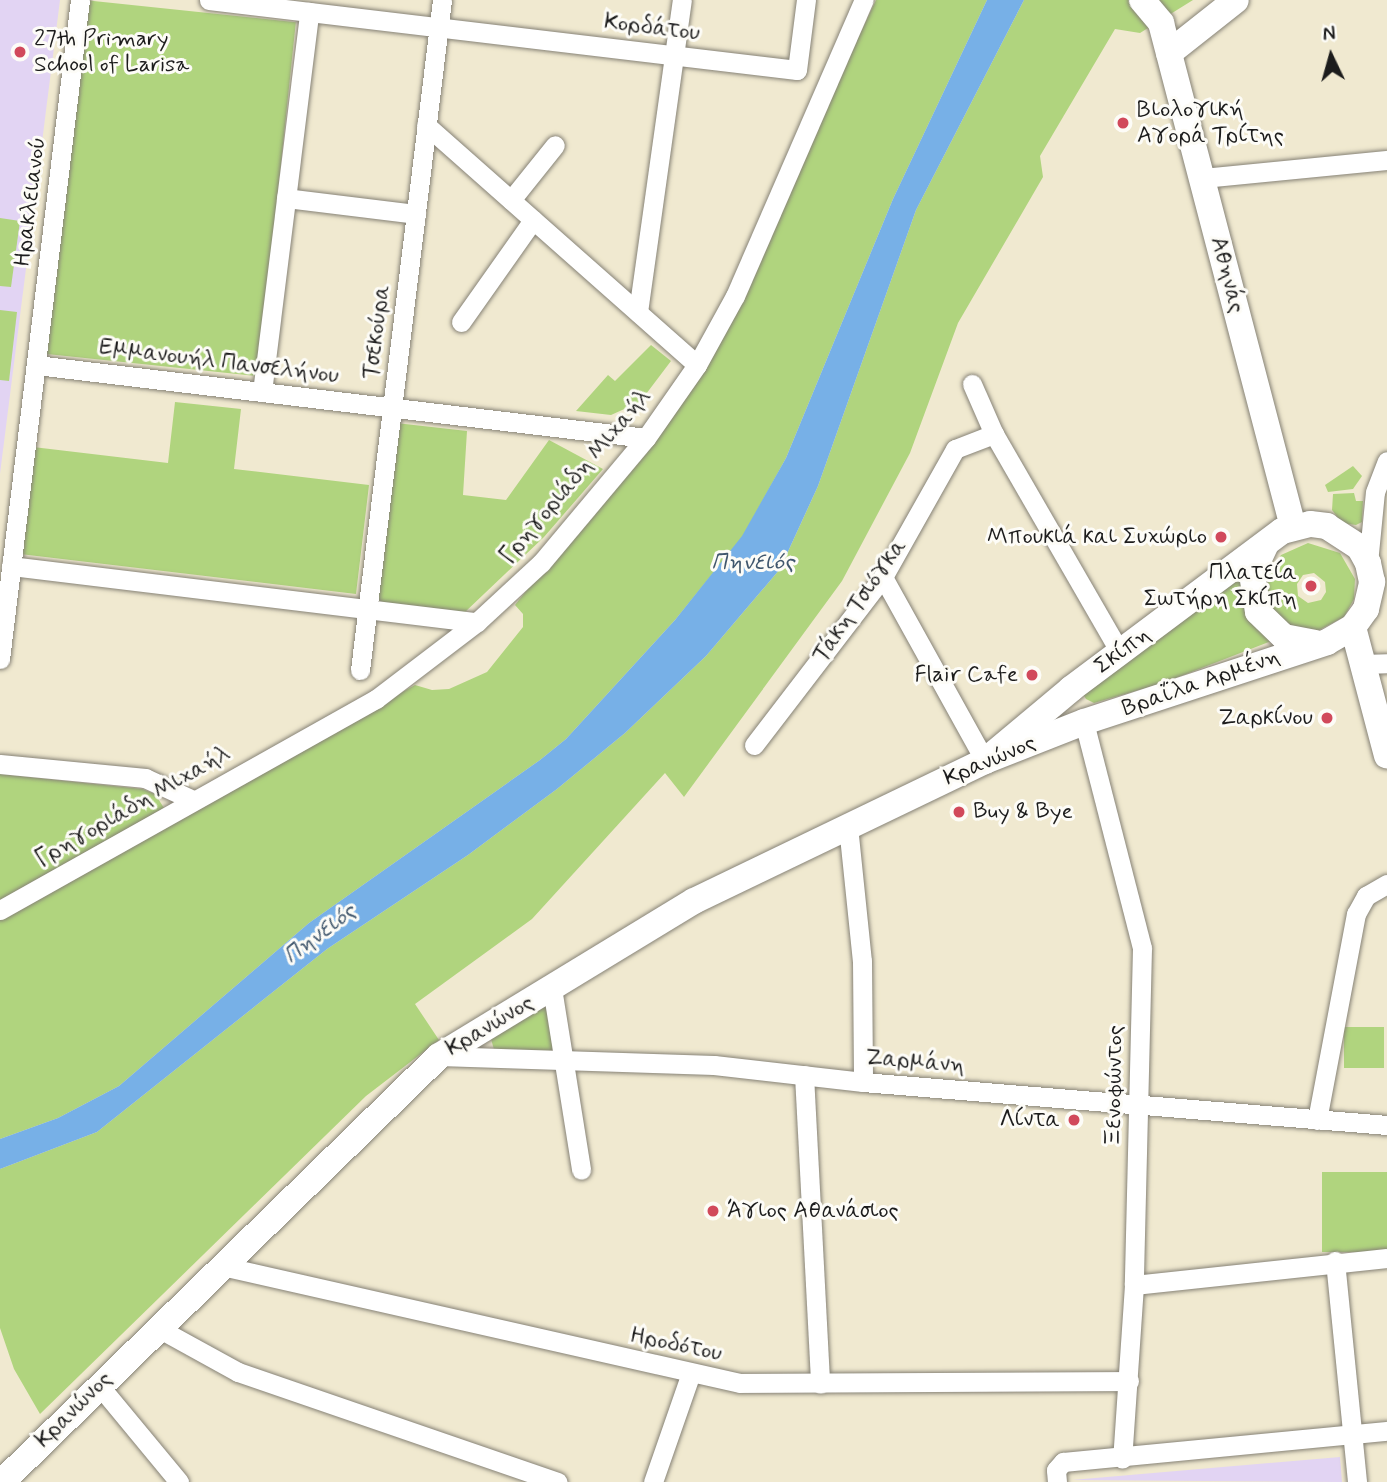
<!DOCTYPE html>
<meta charset="utf-8">
<style>
body{margin:0}
#map{position:relative;width:1387px;height:1482px;overflow:hidden;background:#f0e9d0;font-family:Mynerve,sans-serif}
div>[style]{position:absolute}
.built>*{inset:0;background:#e2d4f3}
.green>*{inset:0;background:#b0d47e;transform-origin:0 0}
.water>*{inset:0;background:#77b0e7}
.roads{filter:drop-shadow(0 0 2px #868276) drop-shadow(0 0 2px #868276)}
.street>*{height:19px;margin:-9.5px;padding:0 9.5px;transform-origin:9.5px;border-radius:9.5px;background:#fff}
.secondary>*{height:26px;margin:-13px;padding:0 13px;transform-origin:13px;border-radius:13px;background:#fff}
.dots>*{width:19px;height:19px;translate:-50% -50%;box-sizing:border-box;border:4px solid #fdfcf7;border-radius:50%}
span{translate:-50% -50%;white-space:nowrap;text-align:center;line-height:1.15;-webkit-text-stroke:6px #fdfcf7;paint-order:stroke}
.street-label{font-size:23px;color:#1c1c1c}
.poi-label{font-size:23px;color:#1c1c1c}
.left{translate:0 -50%;text-align:left}
.right{translate:-100% -50%;text-align:right}
.water-label{font-size:24px;color:#40576d;font-style:italic}
.north{position:absolute;left:1296px;top:21px;width:70px;height:70px;-webkit-text-stroke:5px #fdfcf7;paint-order:stroke;rotate:355deg;font-size:19px;font-weight:700;line-height:28px;text-align:center;color:#1c1c1c}
.north::after{content:'';display:block;margin:auto;width:24px;height:32px;background:#1c1c1c;clip-path:polygon(50% 0,100% 100%,50% 72%,0 100%)}
</style>
<div id="map">
<div class="built">
<i style="clip-path:polygon(0 0,60px 0,0 474px)"></i>
<i style="clip-path:polygon(1340px 1457px,1342px 1482px,1072px 1480px)"></i>
</div>
<div class="green">
<i style="left:84px;top:0;width:213px;height:356px;rotate:6deg"></i>
<i style="clip-path:polygon(876px 0,987px 0,893px 199px,786px 458px,743px 536px,675px 620px,566px 739px,540px 760px,309px 923px,119px 1086px,58px 1118px,0 1139px,0 918px,415px 685px,432px 690px,449px 689px,487px 672px,523px 627px,523px 614px,515px 605px,702px 369px)"></i>
<i style="clip-path:polygon(1024px 0,1193px 0,1140px 33px,1115px 29px,1040px 156px,1043px 177px,958px 323px,910px 453px,842px 581px,684px 797px,665px 773px,532px 919px,415px 1004px,439px 1040px,366px 1096px,40px 1414px,14px 1369px,0 1328px,0 1169px,97px 1132px,327px 949px,468px 855px,557px 789px,625px 733px,706px 656px,780px 569px,818px 486px,916px 210px)"></i>
<i style="clip-path:polygon(0 218px,20px 221px,11px 287px,0 286px)"></i>
<i style="clip-path:polygon(0 310px,17px 312px,9px 381px,0 380px)"></i>
<i style="clip-path:polygon(651px 345px,671px 361px,640px 402px,611px 415px,576px 411px,608px 375px,615px 381px)"></i>
<i style="clip-path:polygon(175px 402px,241px 409px,234px 469px,369px 485px,356px 594px,20px 554px,33px 447px,168px 463px)"></i>
<i style="clip-path:polygon(396px 423px,467px 431px,463px 495px,506px 500px,549px 440px,603px 469px,544px 537px,464px 613px,376px 603px)"></i>
<i style="clip-path:polygon(1353px 466px,1362px 476px,1353px 489px,1328px 492px,1325px 485px)"></i>
<i style="clip-path:polygon(1354px 493px,1356px 501px,1363px 501px,1362px 522px,1356px 525px,1342px 523px,1332px 510px,1333px 494px)"></i>
<i style="clip-path:polygon(evenodd,1308px 543px,1340px 553px,1355px 579px,1354px 599px,1344px 617px,1317px 631px,1285px 624px,1271px 608px,1267px 591px,1269px 574px,1281px 555px,1308px 543px,1314px 573px,1325px 582px,1326px 592px,1321px 600px,1308px 603px,1298px 596px,1297px 584px,1303px 575px,1314px 573px)"></i>
<i style="clip-path:polygon(1243px 572px,1279px 638px,1163px 683px,1094px 703px,1086px 699px,1083px 694px)"></i>
<i style="clip-path:polygon(0 774px,142px 789px,155px 794px,164px 808px,0 901px)"></i>
<i style="clip-path:polygon(546px 1006px,557px 1053px,495px 1053px,491px 1039px)"></i>
<i style="left:1344px;top:1027px;width:40px;height:41px"></i>
<i style="left:1387px;top:1172px;width:80px;height:65px;rotate:90deg"></i>
</div>
<div class="water">
<i style="clip-path:polygon(987px 0,1024px 0,916px 210px,818px 486px,780px 569px,706px 656px,625px 733px,557px 789px,468px 855px,327px 949px,97px 1132px,0 1169px,0 1139px,58px 1118px,119px 1086px,309px 923px,540px 760px,566px 739px,675px 620px,742px 536px,786px 458px,893px 199px)"></i>
</div>
<div class="roads">
<div class="street">
<i style="left:209px;top:0;width:592px;rotate:6.79deg"></i>
<i style="left:797px;top:70px;width:71px;rotate:-82.7deg"></i>
<i style="left:426px;top:125px;width:362px;rotate:41.5deg"></i>
<i style="left:1202px;top:178px;width:186px;rotate:-5.6deg"></i>
<i style="left:286px;top:198px;width:131px;rotate:7deg"></i>
<i style="left:511px;top:200px;width:70px;rotate:-51.3deg"></i>
<i style="left:638px;top:312px;width:315px;rotate:-82deg"></i>
<i style="left:461px;top:322px;width:125px;rotate:-54.8deg"></i>
<i style="left:36px;top:365px;width:614px;rotate:6.82deg"></i>
<i style="left:972px;top:384px;width:55px;rotate:66.3deg"></i>
<i style="left:994px;top:434px;width:252px;rotate:60deg"></i>
<i style="left:262px;top:392px;width:383px;rotate:-82.9deg"></i>
<i style="left:1368px;top:563px;width:71px;rotate:-84.4deg"></i>
<i style="left:1375px;top:492px;width:33px;rotate:-69deg"></i>
<i style="left:11px;top:566px;width:469px;rotate:6.9deg"></i>
<i style="left:883px;top:577px;width:210px;rotate:61deg"></i>
<i style="left:0;top:659px;width:664px;rotate:-83.08deg"></i>
<i style="left:1363px;top:664px;width:24px;rotate:-2deg"></i>
<i style="left:360px;top:670px;width:675px;rotate:-83.02deg"></i>
<i style="left:1084px;top:722px;width:233px;rotate:75.6deg"></i>
<i style="left:1142px;top:948px;width:337px;rotate:91.4deg"></i>
<i style="left:1134px;top:1285px;width:174px;rotate:93.9deg"></i>
<i style="left:754px;top:745px;width:212px;rotate:-52.5deg"></i>
<i style="left:883px;top:577px;width:147px;rotate:-60.6deg"></i>
<i style="left:955px;top:449px;width:42px;rotate:-21deg"></i>
<i style="left:0;top:764px;width:146px;rotate:5.5deg"></i>
<i style="left:145px;top:778px;width:53px;rotate:24.6deg"></i>
<i style="left:848px;top:826px;width:136px;rotate:84.1deg"></i>
<i style="left:862px;top:961px;width:121px;rotate:89.5deg"></i>
<i style="left:0;top:910px;width:431px;rotate:-29.3deg"></i>
<i style="left:376px;top:699px;width:127px;rotate:-37.3deg"></i>
<i style="left:477px;top:622px;width:87px;rotate:-42.7deg"></i>
<i style="left:541px;top:563px;width:163px;rotate:-50deg"></i>
<i style="left:646px;top:438px;width:89px;rotate:-55.1deg"></i>
<i style="left:697px;top:365px;width:79px;rotate:-61.2deg"></i>
<i style="left:735px;top:296px;width:323px;rotate:-66.5deg"></i>
<i style="left:552px;top:988px;width:184px;rotate:80.9deg"></i>
<i style="left:439px;top:1056px;width:275px;rotate:1.9deg"></i>
<i style="left:714px;top:1065px;width:150px;rotate:6.5deg"></i>
<i style="left:863px;top:1082px;width:526px;rotate:4.69deg"></i>
<i style="left:804px;top:1075px;width:309px;rotate:87deg"></i>
<i style="left:1317px;top:1120px;width:210px;rotate:-79.3deg"></i>
<i style="left:1356px;top:914px;width:21px;rotate:-61deg"></i>
<i style="left:1366px;top:896px;width:24px;rotate:-30deg"></i>
<i style="left:1335px;top:1261px;width:222px;rotate:84.3deg"></i>
<i style="left:222px;top:1266px;width:531px;rotate:12.73deg"></i>
<i style="left:740px;top:1383px;width:389px;rotate:-0.3deg"></i>
<i style="left:1134px;top:1285px;width:254px;rotate:-6.1deg"></i>
<i style="left:158px;top:1328px;width:91px;rotate:28.8deg"></i>
<i style="left:238px;top:1372px;width:338px;rotate:19deg"></i>
<i style="left:98px;top:1384px;width:127px;rotate:50.4deg"></i>
<i style="left:653px;top:1482px;width:115px;rotate:-70.8deg"></i>
<i style="left:1057px;top:1482px;width:12px;rotate:-95deg"></i>
<i style="left:1056px;top:1470px;width:11px;rotate:-49deg"></i>
<i style="left:1063px;top:1462px;width:325px;rotate:-5.5deg"></i>
</div>
<div class="secondary">
<i style="left:1142px;top:0;width:30px;rotate:50deg"></i>
<i style="left:1161px;top:23px;width:521px;rotate:75.32deg"></i>
<i style="left:1169px;top:53px;width:85px;rotate:-38.3deg"></i>
<i style="left:1265px;top:546px;width:31px;rotate:115deg"></i>
<i style="left:1252px;top:574px;width:38px;rotate:81deg"></i>
<i style="left:1258px;top:612px;width:36px;rotate:44deg"></i>
<i style="left:1284px;top:637px;width:32px;rotate:11deg"></i>
<i style="left:1353px;top:627px;width:133px;rotate:75.2deg"></i>
<i style="left:2px;top:1482px;width:610px;rotate:-44.27deg"></i>
<i style="left:439px;top:1056px;width:298px;rotate:-31.3deg"></i>
<i style="left:694px;top:901px;width:323px;rotate:-25.7deg"></i>
<i style="left:985px;top:761px;width:106px;rotate:-21.5deg"></i>
<i style="left:1084px;top:722px;width:256px;rotate:-18.2deg"></i>
<i style="left:1327px;top:642px;width:30px;rotate:-30deg"></i>
<i style="left:1353px;top:627px;width:22px;rotate:-54deg"></i>
<i style="left:1366px;top:609px;width:28px;rotate:-77deg"></i>
<i style="left:1372px;top:582px;width:19px;rotate:-102deg"></i>
<i style="left:1368px;top:563px;width:18px;rotate:-119deg"></i>
<i style="left:1359px;top:547px;width:38px;rotate:-147deg"></i>
<i style="left:1327px;top:526px;width:17px;rotate:-173deg"></i>
<i style="left:1310px;top:524px;width:29px;rotate:166deg"></i>
<i style="left:1282px;top:531px;width:264px;rotate:143.2deg"></i>
<i style="left:1071px;top:689px;width:112px;rotate:140.1deg"></i>
</div>
</div>
<div class="dots">
<i style="left:20px;top:52px;background:#d1495b"></i>
<i style="left:1123px;top:123px;background:#d1495b"></i>
<i style="left:1221px;top:537px;background:#d1495b"></i>
<i style="left:1311px;top:586px;background:#d1495b"></i>
<i style="left:1032px;top:675px;background:#d1495b"></i>
<i style="left:1327px;top:718px;background:#d1495b"></i>
<i style="left:959px;top:812px;background:#d1495b"></i>
<i style="left:1074px;top:1120px;background:#d1495b"></i>
<i style="left:713px;top:1211px;background:#d1495b"></i>
</div>
<div class="street-label">
<span style="left:652px;top:28px;rotate:7deg">Κορδάτου</span>
<span style="left:31px;top:202px;rotate:-83deg">Ηρακλειανού</span>
<span style="left:1227px;top:275px;rotate:75deg">Αθηνάς</span>
<span style="left:377px;top:332px;rotate:-83deg">Τσεκούρα</span>
<span style="left:219px;top:362px;rotate:7deg">Εμμανουήλ Πανσελήνου</span>
<span style="left:576px;top:477px;rotate:-50deg">Γρηγοριάδη Μιχαήλ</span>
<span style="left:860px;top:601px;rotate:-55deg">Τάκη Τσιόγκα</span>
<span style="left:1123px;top:651px;rotate:-36deg">Σκίπη</span>
<span style="left:1201px;top:683px;rotate:-19deg">Βραΐλα Αρμένη</span>
<span style="left:990px;top:761px;rotate:-23deg">Κρανώνος</span>
<span style="left:133px;top:807px;rotate:-30deg">Γρηγοριάδη Μιχαήλ</span>
<span style="left:490px;top:1026px;rotate:-31deg">Κρανώνος</span>
<span style="left:915px;top:1062px;rotate:5deg">Ζαρμάνη</span>
<span style="left:1115px;top:1086px;rotate:-89deg">Ξενοφώντος</span>
<span style="left:676px;top:1345px;rotate:12deg">Ηροδότου</span>
<span style="left:74px;top:1410px;rotate:-45deg">Κρανώνος</span>
</div>
<div class="poi-label">
<span class="left" style="left:34px;top:52px">27th Primary<br>School of Larisa</span>
<span class="left" style="left:1137px;top:123px">Βιολογική<br>Αγορά Τρίτης</span>
<span class="right" style="left:1207px;top:537px">Μπουκιά και Συχώριο</span>
<span class="right" style="left:1297px;top:586px">Πλατεία<br>Σωτήρη Σκίπη</span>
<span class="right" style="left:1018px;top:675px">Flair Cafe</span>
<span class="right" style="left:1313px;top:718px">Ζαρκίνου</span>
<span class="left" style="left:973px;top:812px">Buy &amp; Bye</span>
<span class="right" style="left:1060px;top:1120px">Λίντα</span>
<span class="left" style="left:727px;top:1211px">Άγιος Αθανάσιος</span>
</div>
<div class="water-label">
<span style="left:753px;top:563px">Πηνειός</span>
<span style="left:320px;top:934px;rotate:-37deg">Πηνειός</span>
</div>
<div class="north">N</div>
</div>
